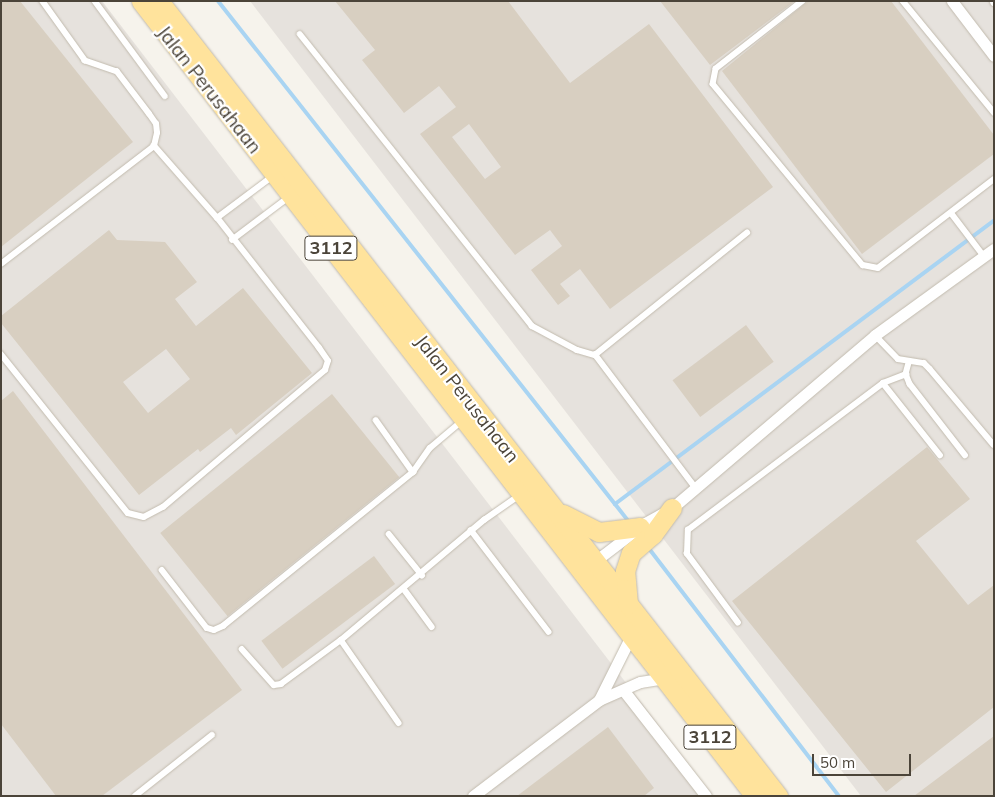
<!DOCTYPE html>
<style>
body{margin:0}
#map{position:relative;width:995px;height:797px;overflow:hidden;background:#f6f3ec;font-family:Mulish,sans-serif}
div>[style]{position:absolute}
.industrial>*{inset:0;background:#e6e2dd}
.stream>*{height:4px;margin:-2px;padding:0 2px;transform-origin:2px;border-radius:2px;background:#a9d4f2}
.building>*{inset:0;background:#d8cfc1;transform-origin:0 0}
.roads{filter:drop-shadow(0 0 1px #c2bbae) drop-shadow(0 0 1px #c2bbae)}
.service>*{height:5.5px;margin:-2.75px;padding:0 2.75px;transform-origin:2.75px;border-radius:2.75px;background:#fff}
.minor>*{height:11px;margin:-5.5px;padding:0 5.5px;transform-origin:5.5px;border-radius:5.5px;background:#fff}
.primary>*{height:19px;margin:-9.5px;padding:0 9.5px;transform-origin:9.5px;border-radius:9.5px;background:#ffe39c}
span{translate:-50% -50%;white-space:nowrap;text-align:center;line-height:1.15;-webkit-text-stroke:4.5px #fff;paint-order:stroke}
.shield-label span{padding:1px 4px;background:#fff;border:1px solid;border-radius:4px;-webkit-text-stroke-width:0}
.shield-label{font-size:18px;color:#4b4439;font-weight:700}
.street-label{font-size:19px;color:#4b4439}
.frame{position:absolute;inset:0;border:2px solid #4b4439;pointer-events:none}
.scale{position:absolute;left:812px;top:754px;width:99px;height:22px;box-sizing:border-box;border:2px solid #4b4439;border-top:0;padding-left:6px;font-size:15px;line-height:18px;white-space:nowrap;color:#4b4439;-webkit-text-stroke:4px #fff;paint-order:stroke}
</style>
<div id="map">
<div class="industrial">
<i style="clip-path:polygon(1px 1px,102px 1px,713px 796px,1px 796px)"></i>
<i style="clip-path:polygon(250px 1px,994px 1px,994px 796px,861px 796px)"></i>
</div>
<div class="stream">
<i style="left:218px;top:1px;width:641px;rotate:51.72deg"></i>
<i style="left:615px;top:504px;width:474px;rotate:-36.8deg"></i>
<i style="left:615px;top:504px;width:23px;rotate:52deg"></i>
<i style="left:647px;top:546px;width:315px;rotate:52.5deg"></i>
</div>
<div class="building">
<i style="clip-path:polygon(1px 1px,20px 1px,133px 142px,1px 247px)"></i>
<i style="clip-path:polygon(evenodd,335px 1px,508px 1px,570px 83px,649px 24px,773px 187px,610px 309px,580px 269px,560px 284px,570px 296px,558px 305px,531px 270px,562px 246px,550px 230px,515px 255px,420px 134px,456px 107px,439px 86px,404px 113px,362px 60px,375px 50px,335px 1px,469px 124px,501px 167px,485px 179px,452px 137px,469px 124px)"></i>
<i style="clip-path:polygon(660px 1px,795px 1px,710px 65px)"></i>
<i style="clip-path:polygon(808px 1px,891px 1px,994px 135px,994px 154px,862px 254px,722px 71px)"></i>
<i style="clip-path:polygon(evenodd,109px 230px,117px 240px,165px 242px,197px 282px,175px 299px,196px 326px,243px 288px,312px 373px,236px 435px,231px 428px,200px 452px,198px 449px,139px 495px,1px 323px,1px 316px,109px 230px,166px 349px,190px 379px,148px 413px,123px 382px,166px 349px)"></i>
<i style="left:746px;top:325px;width:46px;height:92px;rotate:53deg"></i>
<i style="clip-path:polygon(13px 391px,242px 690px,102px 796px,56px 796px,1px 724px,1px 401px)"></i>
<i style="left:332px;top:394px;width:107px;height:221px;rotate:51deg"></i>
<i style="clip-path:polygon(927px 447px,970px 499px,916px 541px,968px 605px,994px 585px,994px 707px,886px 792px,732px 601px)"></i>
<i style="left:374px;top:556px;width:35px;height:141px;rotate:53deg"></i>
<i style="clip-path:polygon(608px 727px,654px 788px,644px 796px,517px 796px)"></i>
<i style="clip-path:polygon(994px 736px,994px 796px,914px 796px)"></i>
</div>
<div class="roads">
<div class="service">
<i style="left:95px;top:1px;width:118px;rotate:53.6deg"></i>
<i style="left:803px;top:1px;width:110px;rotate:142deg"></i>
<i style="left:716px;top:69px;width:15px;rotate:101deg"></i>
<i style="left:713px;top:84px;width:235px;rotate:50.4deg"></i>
<i style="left:863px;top:265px;width:15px;rotate:11deg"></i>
<i style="left:878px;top:268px;width:146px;rotate:-37.5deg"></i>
<i style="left:903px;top:1px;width:144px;rotate:50.7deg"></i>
<i style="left:993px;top:1px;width:2px;rotate:63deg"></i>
<i style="left:300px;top:34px;width:373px;rotate:51.5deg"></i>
<i style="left:532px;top:326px;width:51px;rotate:28.1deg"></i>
<i style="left:577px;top:350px;width:19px;rotate:16deg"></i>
<i style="left:952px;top:214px;width:53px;rotate:52.7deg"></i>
<i style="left:217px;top:218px;width:70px;rotate:-36.9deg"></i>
<i style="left:232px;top:240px;width:71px;rotate:-37deg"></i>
<i style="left:1px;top:264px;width:193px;rotate:-37.6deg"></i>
<i style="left:154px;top:146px;width:13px;rotate:-77deg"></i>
<i style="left:157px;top:133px;width:9px;rotate:-96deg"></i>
<i style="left:156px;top:124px;width:12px;rotate:-125deg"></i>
<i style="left:149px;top:114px;width:53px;rotate:-127.3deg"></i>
<i style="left:117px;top:72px;width:34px;rotate:-161deg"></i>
<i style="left:85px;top:61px;width:74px;rotate:-125.6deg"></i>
<i style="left:875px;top:335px;width:33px;rotate:46deg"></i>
<i style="left:898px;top:359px;width:26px;rotate:9deg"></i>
<i style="left:924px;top:363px;width:8px;rotate:45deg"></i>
<i style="left:930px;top:369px;width:99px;rotate:49.9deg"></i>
<i style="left:1px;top:354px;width:203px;rotate:51.4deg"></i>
<i style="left:128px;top:513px;width:16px;rotate:14deg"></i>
<i style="left:144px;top:517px;width:21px;rotate:-28deg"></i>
<i style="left:163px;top:507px;width:212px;rotate:-40.2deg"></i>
<i style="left:325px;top:370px;width:9px;rotate:-72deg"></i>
<i style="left:328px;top:361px;width:16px;rotate:-125deg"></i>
<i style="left:319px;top:348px;width:165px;rotate:-128.1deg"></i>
<i style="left:217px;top:218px;width:96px;rotate:-131.2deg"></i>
<i style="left:909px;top:363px;width:11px;rotate:105deg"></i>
<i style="left:906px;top:374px;width:11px;rotate:68deg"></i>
<i style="left:910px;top:384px;width:90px;rotate:52.2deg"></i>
<i style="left:883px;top:383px;width:92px;rotate:51.6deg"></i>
<i style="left:376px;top:420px;width:64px;rotate:54.6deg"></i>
<i style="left:696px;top:489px;width:168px;rotate:-127deg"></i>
<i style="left:595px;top:355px;width:195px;rotate:-38.8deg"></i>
<i style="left:471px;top:530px;width:128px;rotate:52.6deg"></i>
<i style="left:389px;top:534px;width:53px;rotate:51.2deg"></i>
<i style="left:162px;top:570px;width:73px;rotate:52.2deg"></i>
<i style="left:207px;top:628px;width:7px;rotate:16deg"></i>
<i style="left:214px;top:630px;width:10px;rotate:-24deg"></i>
<i style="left:223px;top:626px;width:245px;rotate:-39deg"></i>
<i style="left:413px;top:472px;width:29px;rotate:-55deg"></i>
<i style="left:430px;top:448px;width:42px;rotate:-40.2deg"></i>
<i style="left:404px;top:589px;width:47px;rotate:53.6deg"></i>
<i style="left:738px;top:623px;width:86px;rotate:-126.5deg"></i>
<i style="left:687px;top:554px;width:24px;rotate:-88deg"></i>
<i style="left:688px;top:530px;width:244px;rotate:-37deg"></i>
<i style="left:883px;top:383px;width:25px;rotate:-21deg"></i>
<i style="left:341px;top:640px;width:101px;rotate:55.1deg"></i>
<i style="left:242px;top:649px;width:48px;rotate:48.4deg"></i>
<i style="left:274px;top:685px;width:7px;rotate:-8deg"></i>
<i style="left:281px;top:684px;width:74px;rotate:-36.3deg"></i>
<i style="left:341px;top:640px;width:187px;rotate:-40deg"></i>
<i style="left:484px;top:520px;width:44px;rotate:-34.8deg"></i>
<i style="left:135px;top:796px;width:98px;rotate:-38.4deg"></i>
</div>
<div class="minor">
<i style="left:952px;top:1px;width:69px;rotate:52.6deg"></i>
<i style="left:590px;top:565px;width:69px;rotate:-37.4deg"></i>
<i style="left:645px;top:523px;width:31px;rotate:-29deg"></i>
<i style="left:672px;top:508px;width:267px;rotate:-40.4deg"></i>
<i style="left:875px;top:335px;width:147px;rotate:-35.9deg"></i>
<i style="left:624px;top:691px;width:133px;rotate:52deg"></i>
<i style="left:599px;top:700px;width:74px;rotate:-63.4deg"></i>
<i style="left:473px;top:796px;width:158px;rotate:-37.3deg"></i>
<i style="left:599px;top:700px;width:45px;rotate:-23.7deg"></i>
<i style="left:640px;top:682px;width:25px;rotate:-9deg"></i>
</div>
<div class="primary">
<i style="left:141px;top:1px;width:1005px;rotate:52.32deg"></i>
<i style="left:159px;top:1px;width:1008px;rotate:52.1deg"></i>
<i style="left:563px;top:514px;width:40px;rotate:26.6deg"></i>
<i style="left:599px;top:532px;width:41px;rotate:-7deg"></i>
<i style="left:628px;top:604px;width:33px;rotate:-95deg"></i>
<i style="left:625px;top:571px;width:19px;rotate:-72deg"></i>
<i style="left:631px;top:553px;width:29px;rotate:-41deg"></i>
<i style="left:653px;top:534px;width:32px;rotate:-54deg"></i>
</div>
</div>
<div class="shield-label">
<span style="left:331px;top:248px">3112</span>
<span style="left:710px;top:737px">3112</span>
</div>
<div class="street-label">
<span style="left:209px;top:90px;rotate:52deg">Jalan Perusahaan</span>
<span style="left:467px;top:399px;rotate:52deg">Jalan Perusahaan</span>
</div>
<div class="frame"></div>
<div class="scale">50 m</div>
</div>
